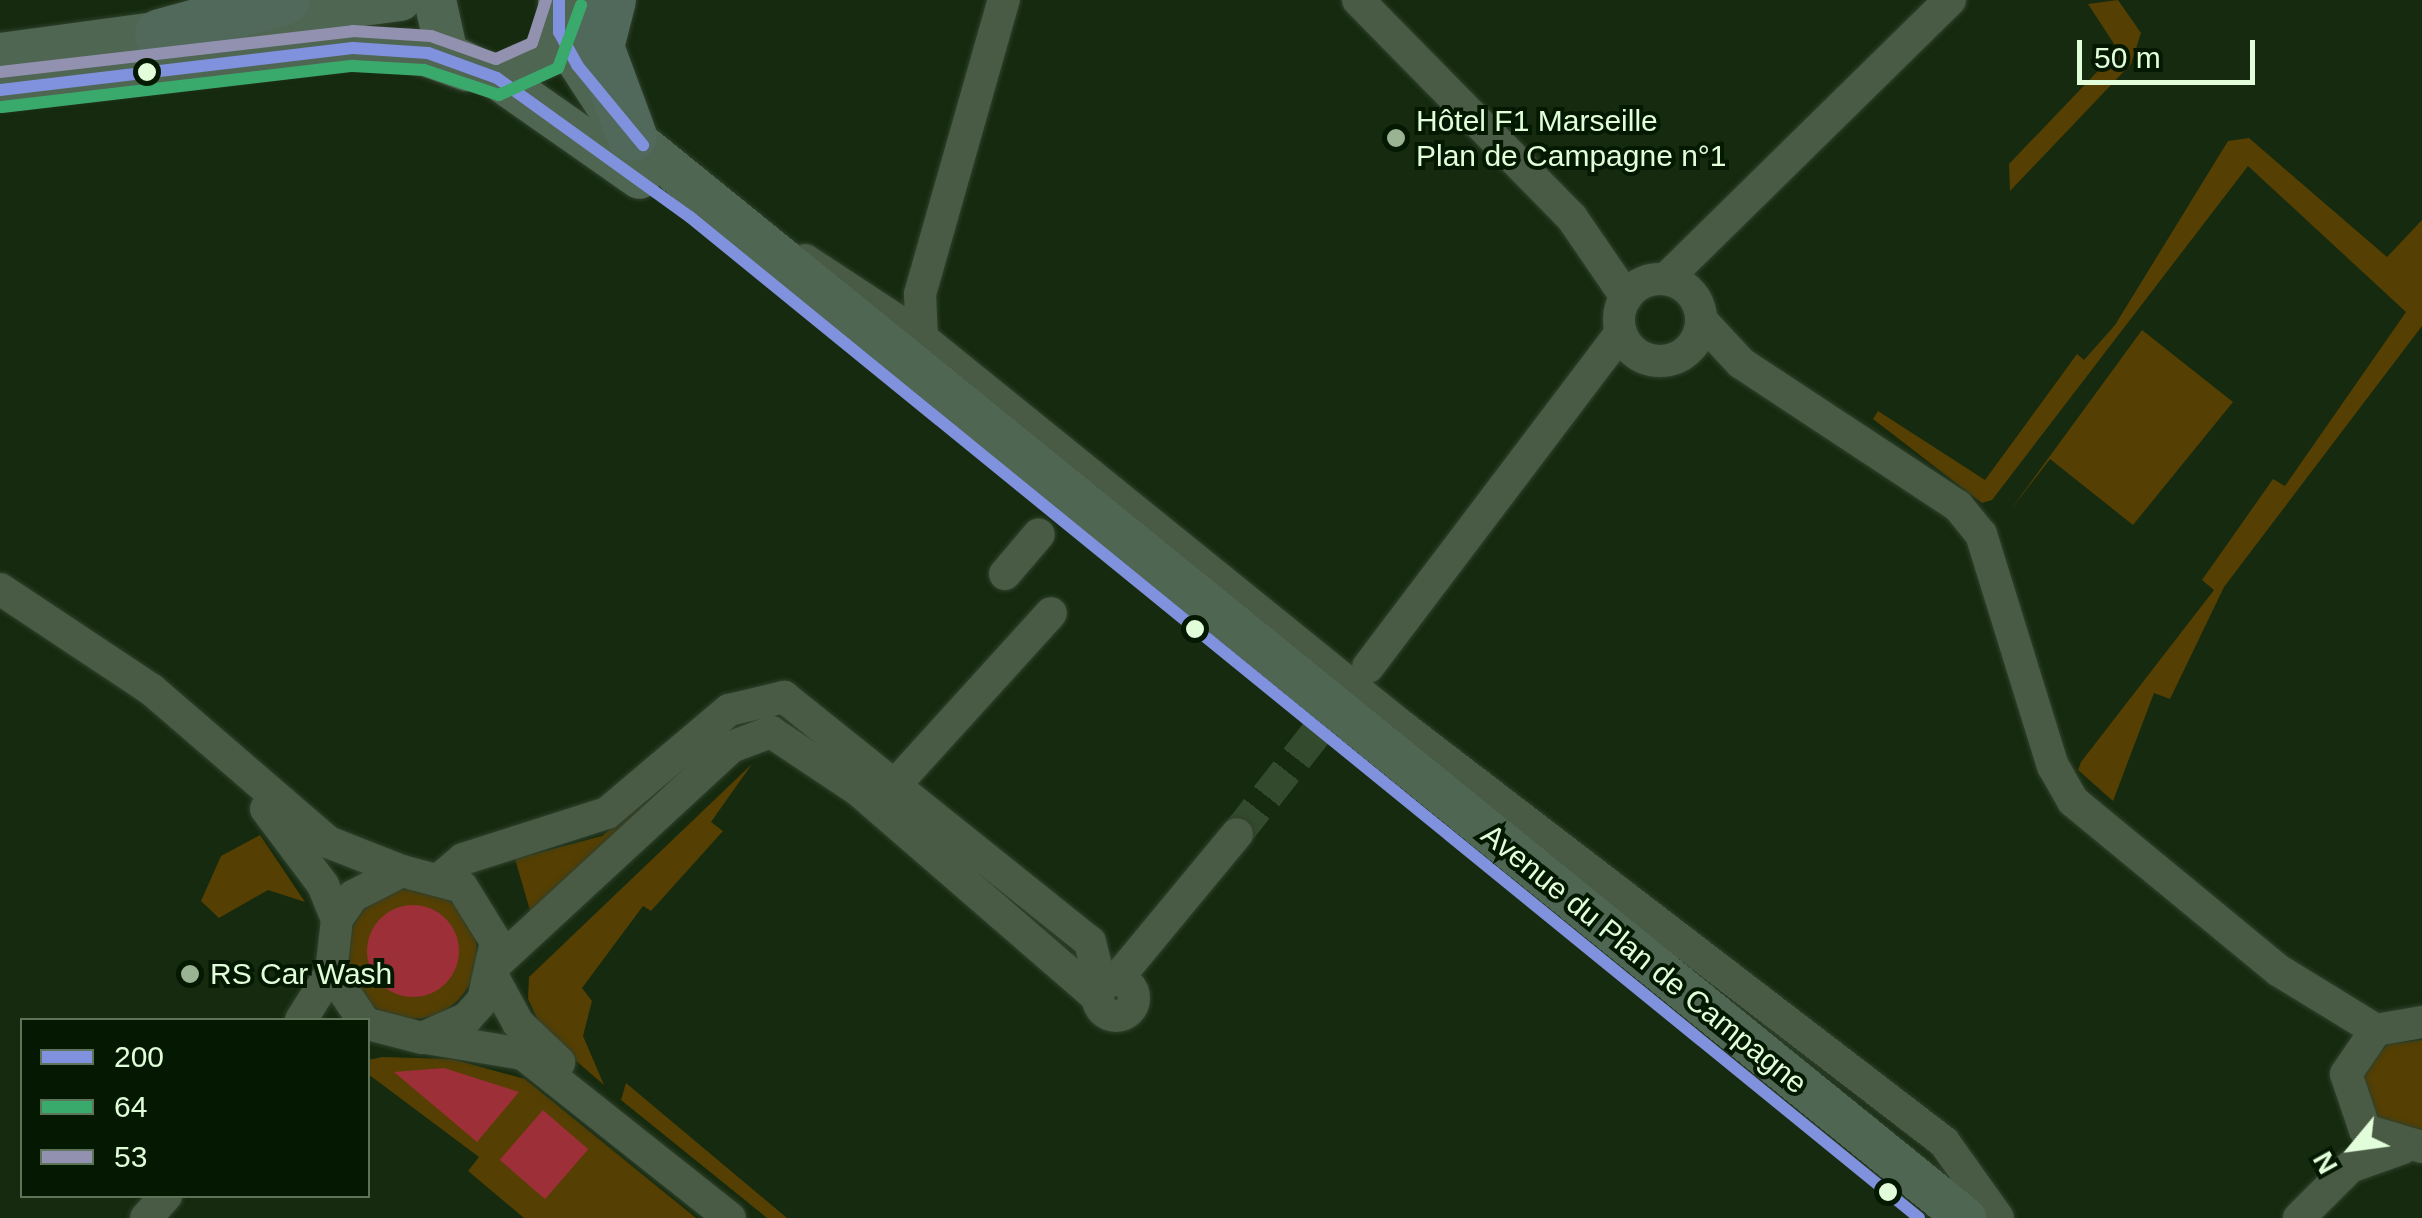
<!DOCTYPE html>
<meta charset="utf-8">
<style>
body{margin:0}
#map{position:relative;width:2422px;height:1218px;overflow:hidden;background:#152a0f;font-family:Helvetica,sans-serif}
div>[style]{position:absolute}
.green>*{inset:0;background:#563f02}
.round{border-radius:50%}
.water>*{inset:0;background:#9d2f38;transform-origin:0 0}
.minor-tunnel>*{height:32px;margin-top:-16px;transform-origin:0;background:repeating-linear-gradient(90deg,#344a2d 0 32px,transparent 0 48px)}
.roads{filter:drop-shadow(0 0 2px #30412c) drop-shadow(0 0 2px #30412c)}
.minor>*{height:32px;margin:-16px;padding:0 16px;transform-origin:16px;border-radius:16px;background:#495b45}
.minor>.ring{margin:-16px;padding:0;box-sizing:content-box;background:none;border:32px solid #495b45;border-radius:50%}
.major>*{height:42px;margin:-21px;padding:0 21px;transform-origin:21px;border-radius:21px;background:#4f6653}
.highway>*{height:50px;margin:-25px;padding:0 25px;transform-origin:25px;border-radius:25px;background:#51695b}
.bus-1>*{height:12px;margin:-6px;padding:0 6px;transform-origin:6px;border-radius:6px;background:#8092dd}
.bus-2>*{height:12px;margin:-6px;padding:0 6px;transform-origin:6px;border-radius:6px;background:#3aaa6c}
.bus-3>*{height:12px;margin:-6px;padding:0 6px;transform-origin:6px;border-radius:6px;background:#9391b0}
.dots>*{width:28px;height:28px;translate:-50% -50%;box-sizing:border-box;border:5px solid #051902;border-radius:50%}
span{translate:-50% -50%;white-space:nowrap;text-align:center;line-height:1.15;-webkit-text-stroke:8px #051902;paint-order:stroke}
.poi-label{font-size:30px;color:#e1fdda}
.left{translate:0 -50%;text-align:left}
.street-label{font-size:30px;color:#e1fdda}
.legend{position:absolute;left:20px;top:1018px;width:350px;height:180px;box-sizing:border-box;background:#051902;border:2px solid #5d7458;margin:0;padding:12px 18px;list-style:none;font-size:30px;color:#e1fdda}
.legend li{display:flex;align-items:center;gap:20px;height:50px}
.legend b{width:50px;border:2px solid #5d7458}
.north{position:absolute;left:2302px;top:1098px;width:100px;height:100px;-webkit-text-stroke:8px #051902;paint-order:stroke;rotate:241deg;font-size:28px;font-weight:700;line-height:40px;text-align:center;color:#e1fdda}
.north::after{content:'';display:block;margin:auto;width:35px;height:45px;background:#e1fdda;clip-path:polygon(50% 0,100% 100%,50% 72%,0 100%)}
.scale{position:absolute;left:2077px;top:40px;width:178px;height:45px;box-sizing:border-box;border:5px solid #e1fdda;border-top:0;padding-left:12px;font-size:30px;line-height:35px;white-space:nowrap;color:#e1fdda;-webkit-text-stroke:8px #051902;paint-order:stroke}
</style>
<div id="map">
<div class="green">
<i style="clip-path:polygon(2118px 0,2141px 33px,2131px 64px,2010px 191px,2009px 164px,2118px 50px,2088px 4px)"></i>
<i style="clip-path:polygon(2249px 138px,2387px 257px,2422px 220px,2422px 326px,2224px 587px,2170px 699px,2154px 693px,2113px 801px,2078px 770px,2081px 762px,2214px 590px,2202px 580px,2273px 479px,2285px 486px,2406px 312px,2248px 166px,1992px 500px,1982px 503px,1873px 419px,1878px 411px,1985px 480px,2077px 354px,2084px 360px,2115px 325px,2228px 141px)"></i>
<i style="clip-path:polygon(2142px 330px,2233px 402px,2133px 525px,2050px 459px,2009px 512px)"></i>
<i style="clip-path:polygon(752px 764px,711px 822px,723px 831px,651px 911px,643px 906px,582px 988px,592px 1001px,583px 1036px,604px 1085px,544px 1033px,528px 999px,529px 977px)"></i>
<i style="clip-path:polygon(668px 782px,674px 790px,534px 924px,515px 859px,602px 836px)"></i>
<i style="clip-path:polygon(260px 835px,305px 902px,268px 890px,219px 918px,201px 901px,221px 856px)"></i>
<i class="round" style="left:347px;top:889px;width:130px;height:130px"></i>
<i style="clip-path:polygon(2422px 1040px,2422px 1132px,2382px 1125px,2362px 1083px,2366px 1067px,2388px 1044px)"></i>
<i style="clip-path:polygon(382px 1057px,452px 1059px,525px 1079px,696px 1218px,524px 1218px,468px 1171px,479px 1157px,368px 1074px,368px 1060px)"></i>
<i style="clip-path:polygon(626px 1083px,787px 1218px,767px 1218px,621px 1100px)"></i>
</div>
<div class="water">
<i class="round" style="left:367px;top:905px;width:92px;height:92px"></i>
<i style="clip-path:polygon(444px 1068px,519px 1092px,477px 1142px,394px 1072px)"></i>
<i style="left:543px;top:1110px;width:60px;height:66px;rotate:41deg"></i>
</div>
<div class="minor-tunnel">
<i style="left:1237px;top:834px;width:183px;rotate:-51.9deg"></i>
</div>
<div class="roads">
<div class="minor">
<i style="left:1358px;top:0;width:305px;rotate:45.5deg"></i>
<i style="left:1572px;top:218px;width:96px;rotate:55.6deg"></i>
<i style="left:805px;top:260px;width:129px;rotate:33.3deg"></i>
<i style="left:913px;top:331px;width:625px;rotate:38.96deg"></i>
<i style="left:1399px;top:724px;width:687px;rotate:37.49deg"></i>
<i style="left:1944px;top:1142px;width:93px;rotate:54.6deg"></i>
<i style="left:1667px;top:278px;width:397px;rotate:-44.5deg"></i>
<i class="ring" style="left:1619px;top:279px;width:50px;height:50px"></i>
<i style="left:1702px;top:321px;width:57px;rotate:47.1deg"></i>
<i style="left:1741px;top:363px;width:260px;rotate:33.4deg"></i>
<i style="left:1958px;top:506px;width:36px;rotate:51deg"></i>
<i style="left:1981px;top:534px;width:243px;rotate:72.8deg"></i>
<i style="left:2053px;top:766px;width:40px;rotate:60.3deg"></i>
<i style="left:2073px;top:801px;width:266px;rotate:39.5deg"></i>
<i style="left:2278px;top:970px;width:115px;rotate:31.5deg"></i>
<i style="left:922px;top:339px;width:45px;rotate:-92.5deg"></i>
<i style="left:920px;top:294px;width:306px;rotate:-74.1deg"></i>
<i style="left:1005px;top:574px;width:52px;rotate:-49.6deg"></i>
<i style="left:0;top:589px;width:182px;rotate:33.6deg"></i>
<i style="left:152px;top:690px;width:233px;rotate:40.8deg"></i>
<i style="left:328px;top:842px;width:79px;rotate:21.4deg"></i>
<i style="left:1368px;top:667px;width:419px;rotate:-52.9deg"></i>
<i style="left:895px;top:785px;width:232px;rotate:-47.8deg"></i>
<i style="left:266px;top:809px;width:95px;rotate:53.1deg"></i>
<i style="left:323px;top:885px;width:37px;rotate:68deg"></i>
<i style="left:443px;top:876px;width:26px;rotate:-40deg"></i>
<i style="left:463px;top:859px;width:151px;rotate:-17.7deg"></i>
<i style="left:607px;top:813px;width:160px;rotate:-40.2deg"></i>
<i style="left:729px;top:710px;width:57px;rotate:-13.3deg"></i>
<i style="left:784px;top:697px;width:392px;rotate:38.7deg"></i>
<i style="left:1090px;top:942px;width:45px;rotate:76deg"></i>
<i style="left:496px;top:964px;width:320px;rotate:-42.7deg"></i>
<i style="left:731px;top:747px;width:43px;rotate:-20.6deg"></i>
<i style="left:771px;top:732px;width:105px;rotate:33.7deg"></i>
<i style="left:858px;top:790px;width:318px;rotate:40.9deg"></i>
<i style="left:493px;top:977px;width:52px;rotate:61.5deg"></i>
<i style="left:518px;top:1023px;width:57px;rotate:43.6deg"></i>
<i style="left:1117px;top:979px;width:188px;rotate:-50.4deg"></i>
<i class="ring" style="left:1098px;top:980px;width:4px;height:4px"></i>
<i style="left:301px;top:1020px;width:57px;rotate:-58deg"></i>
<i style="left:363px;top:1020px;width:58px;rotate:-123.7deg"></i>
<i style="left:331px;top:972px;width:53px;rotate:-83.5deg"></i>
<i style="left:337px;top:919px;width:28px;rotate:-55deg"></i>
<i style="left:353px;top:896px;width:55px;rotate:-27deg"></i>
<i style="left:402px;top:871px;width:62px;rotate:14.9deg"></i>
<i style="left:462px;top:887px;width:65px;rotate:58.3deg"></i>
<i style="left:496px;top:942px;width:59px;rotate:102.6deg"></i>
<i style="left:483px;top:1000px;width:24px;rotate:132deg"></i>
<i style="left:467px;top:1018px;width:49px;rotate:156deg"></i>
<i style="left:422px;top:1038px;width:56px;rotate:-165.5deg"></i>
<i style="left:2422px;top:1022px;width:47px;rotate:170.1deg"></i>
<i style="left:2376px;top:1030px;width:53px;rotate:124.3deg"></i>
<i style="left:2346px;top:1074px;width:59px;rotate:71.3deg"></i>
<i style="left:2365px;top:1130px;width:59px;rotate:16.6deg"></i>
<i style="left:426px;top:1038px;width:98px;rotate:9.4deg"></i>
<i style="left:523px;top:1054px;width:264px;rotate:38.4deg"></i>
<i style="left:146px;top:1218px;width:30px;rotate:-48deg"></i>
<i style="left:2299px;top:1218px;width:72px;rotate:-45deg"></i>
<i style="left:2350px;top:1167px;width:56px;rotate:-19.7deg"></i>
</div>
<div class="major">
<i style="left:435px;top:0;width:55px;rotate:77.5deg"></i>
<i style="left:447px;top:54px;width:55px;rotate:25.6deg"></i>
<i style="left:497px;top:78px;width:54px;rotate:-24.2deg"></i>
<i style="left:546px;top:56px;width:27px;rotate:-62deg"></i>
<i style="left:559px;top:32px;width:32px;rotate:-90deg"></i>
<i style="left:559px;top:32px;width:116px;rotate:57deg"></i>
<i style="left:622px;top:129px;width:1729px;rotate:39.04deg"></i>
<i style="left:0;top:54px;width:404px;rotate:-7.7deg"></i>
<i style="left:497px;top:78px;width:174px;rotate:35deg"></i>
<i style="left:0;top:90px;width:355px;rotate:-6.8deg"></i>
<i style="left:353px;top:48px;width:58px;rotate:2deg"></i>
<i style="left:411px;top:50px;width:59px;rotate:20deg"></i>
</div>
<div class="highway">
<i style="left:611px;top:0;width:49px;rotate:104.3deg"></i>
<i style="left:599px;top:47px;width:95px;rotate:69.7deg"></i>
<i style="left:160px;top:34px;width:129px;rotate:-15.3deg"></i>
</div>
</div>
<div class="bus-1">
<i style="left:559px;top:0;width:32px;rotate:90deg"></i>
<i style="left:559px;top:32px;width:38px;rotate:61deg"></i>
<i style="left:577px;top:65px;width:104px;rotate:50.5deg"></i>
<i style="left:0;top:90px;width:355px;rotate:-6.8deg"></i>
<i style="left:353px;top:48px;width:75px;rotate:3.8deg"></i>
<i style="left:428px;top:53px;width:73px;rotate:19.9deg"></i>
<i style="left:497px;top:78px;width:238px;rotate:35.8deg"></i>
<i style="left:690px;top:217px;width:1585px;rotate:39.16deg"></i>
</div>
<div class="bus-2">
<i style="left:2px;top:107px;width:353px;rotate:-6.7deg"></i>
<i style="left:353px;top:66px;width:71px;rotate:3.2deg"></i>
<i style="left:424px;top:70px;width:79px;rotate:18.4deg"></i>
<i style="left:499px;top:95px;width:65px;rotate:-24.6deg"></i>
<i style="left:558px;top:68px;width:67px;rotate:-69.9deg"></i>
</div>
<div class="bus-3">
<i style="left:0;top:72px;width:355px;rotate:-6.6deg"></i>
<i style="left:353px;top:31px;width:78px;rotate:3.7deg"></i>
<i style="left:431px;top:36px;width:69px;rotate:19.5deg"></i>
<i style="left:496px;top:59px;width:39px;rotate:-24deg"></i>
<i style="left:532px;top:43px;width:45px;rotate:-72deg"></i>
</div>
<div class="dots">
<i style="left:147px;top:72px;background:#e1fdda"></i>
<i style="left:1396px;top:138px;background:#9ab393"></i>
<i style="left:1195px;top:629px;background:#e1fdda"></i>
<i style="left:190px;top:974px;background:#9ab393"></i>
<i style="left:1888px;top:1192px;background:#e1fdda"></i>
</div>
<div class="poi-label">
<span class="left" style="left:1416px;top:138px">Hôtel F1 Marseille<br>Plan de Campagne n°1</span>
<span class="left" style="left:210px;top:974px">RS Car Wash</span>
</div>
<div class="street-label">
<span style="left:1644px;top:959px;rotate:39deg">Avenue du Plan de Campagne</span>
</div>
<ul class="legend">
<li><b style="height:12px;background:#8092dd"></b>200</li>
<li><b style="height:12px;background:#3aaa6c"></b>64</li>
<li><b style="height:12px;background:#9391b0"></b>53</li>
</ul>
<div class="north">N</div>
<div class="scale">50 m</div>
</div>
